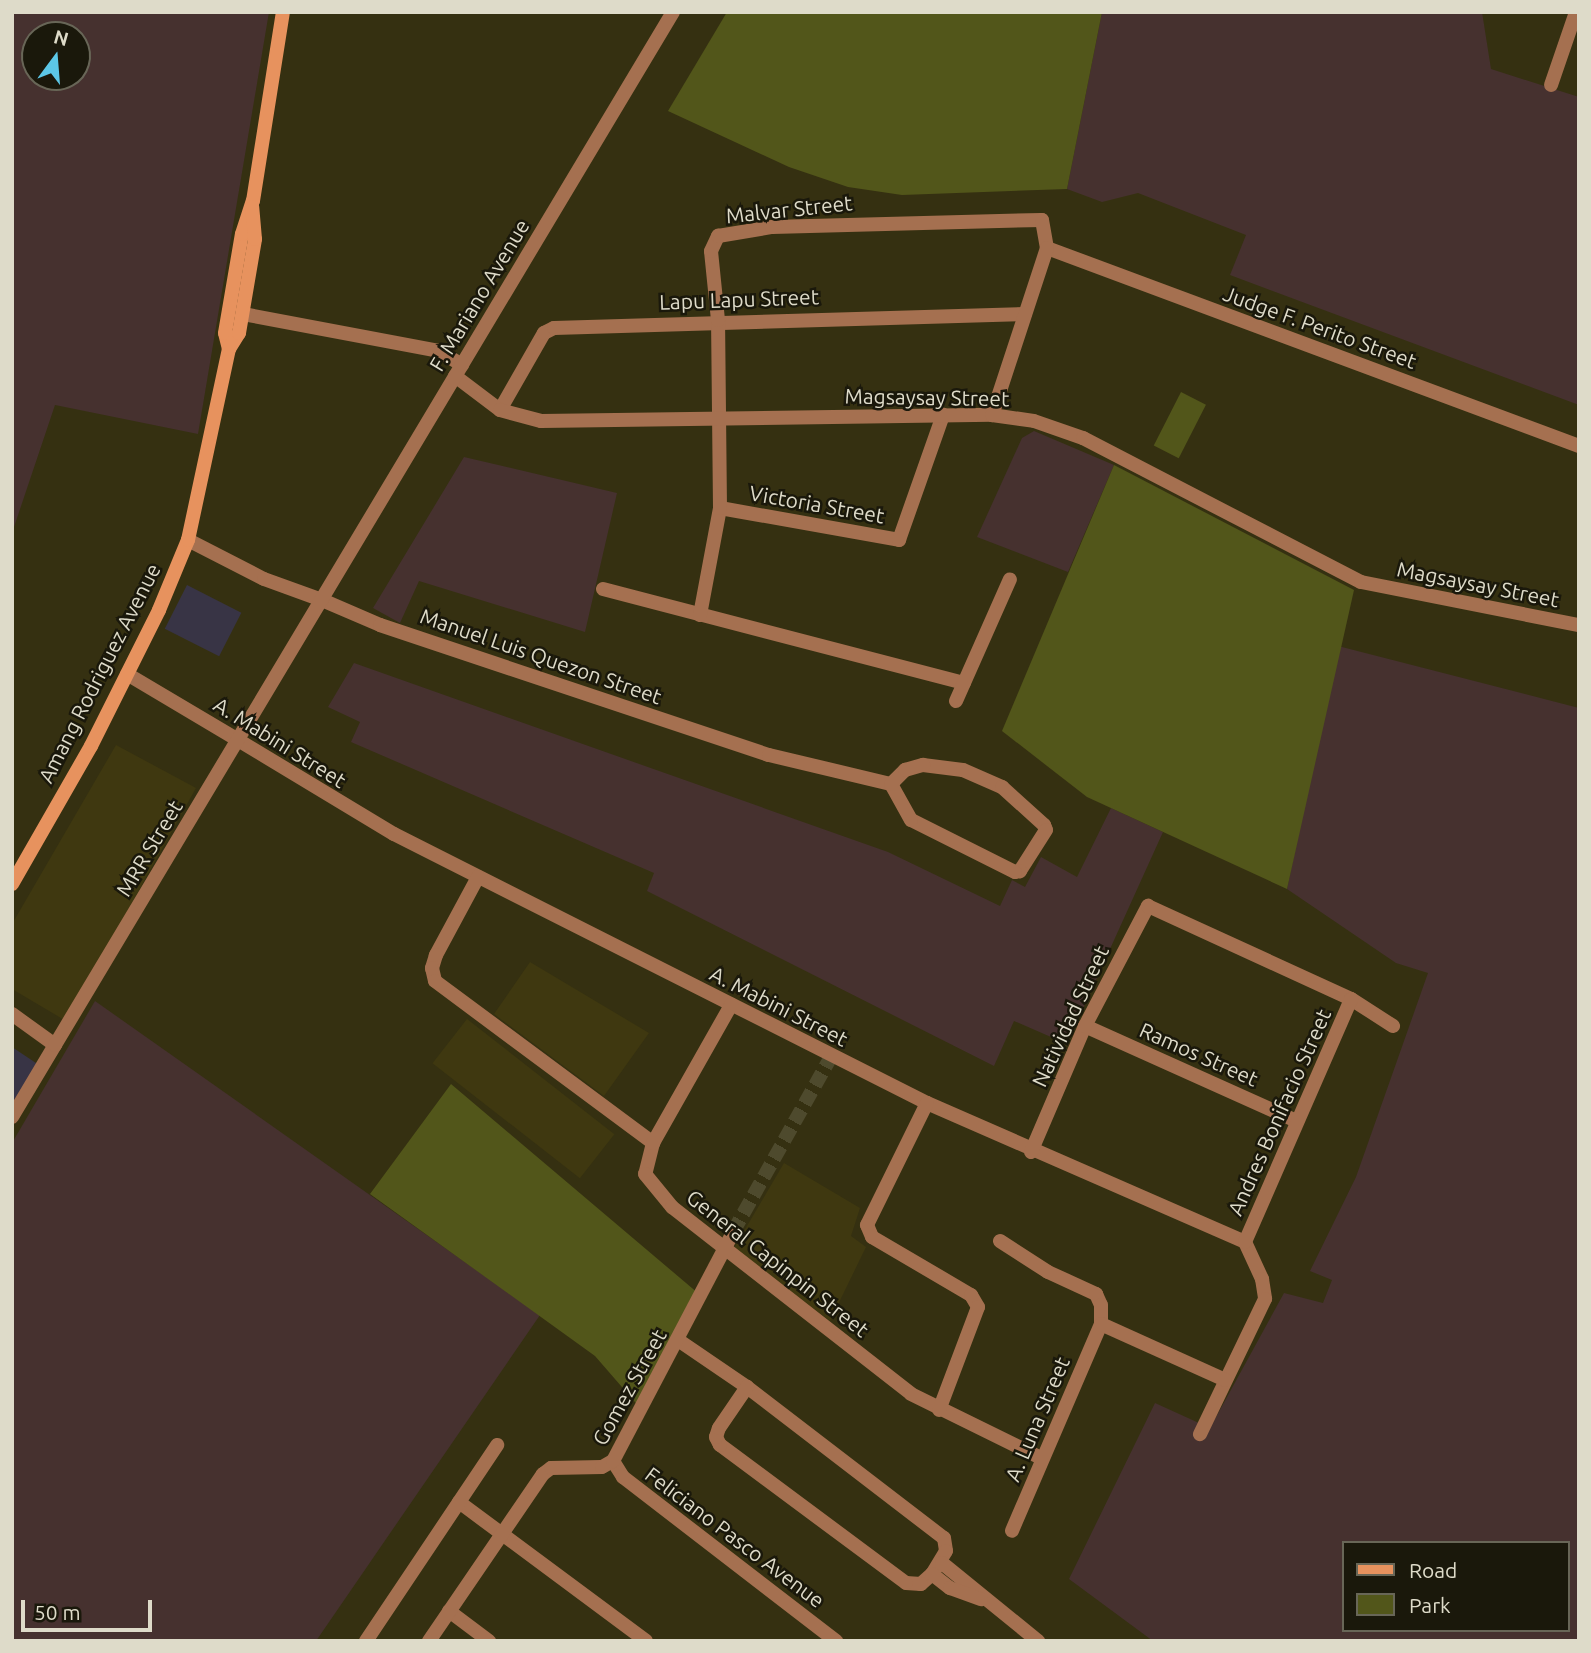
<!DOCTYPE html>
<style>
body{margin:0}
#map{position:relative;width:1591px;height:1653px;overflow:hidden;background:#353011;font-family:Ubuntu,sans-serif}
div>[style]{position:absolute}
.commercial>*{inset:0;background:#383445;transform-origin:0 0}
.industrial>*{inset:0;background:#46312f}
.built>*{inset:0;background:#3f3810;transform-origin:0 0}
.green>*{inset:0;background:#52561a;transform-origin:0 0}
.minor-tunnel>*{height:14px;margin-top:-7px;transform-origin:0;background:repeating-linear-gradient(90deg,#4e4a2d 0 14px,transparent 0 21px)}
.minor>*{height:14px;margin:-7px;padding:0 7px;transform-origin:7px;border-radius:7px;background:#a57050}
.tertiary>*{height:14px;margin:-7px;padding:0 7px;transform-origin:7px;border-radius:7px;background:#a57050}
.secondary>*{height:14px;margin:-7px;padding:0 7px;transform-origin:7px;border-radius:7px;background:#e7925e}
span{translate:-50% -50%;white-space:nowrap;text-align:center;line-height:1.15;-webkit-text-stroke:5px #1a180b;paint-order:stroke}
.street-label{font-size:21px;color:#dedbc9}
.frame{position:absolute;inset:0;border:14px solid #dedbc9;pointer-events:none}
.legend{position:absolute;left:1342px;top:1541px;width:228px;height:91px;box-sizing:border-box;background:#1a180b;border:2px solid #686657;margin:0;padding:9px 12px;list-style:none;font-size:21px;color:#dedbc9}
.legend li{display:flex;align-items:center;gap:14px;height:35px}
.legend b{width:35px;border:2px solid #686657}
.north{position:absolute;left:21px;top:21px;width:70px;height:70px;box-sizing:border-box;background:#1a180b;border:2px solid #686657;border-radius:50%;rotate:16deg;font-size:19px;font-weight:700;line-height:28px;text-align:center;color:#dedbc9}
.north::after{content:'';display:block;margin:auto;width:24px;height:32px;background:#5cc7e7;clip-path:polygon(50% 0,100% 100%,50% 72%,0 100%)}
.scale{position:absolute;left:21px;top:1600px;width:131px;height:32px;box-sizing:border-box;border:4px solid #dedbc9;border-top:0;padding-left:9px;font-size:21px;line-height:24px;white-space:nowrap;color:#dedbc9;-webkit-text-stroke:5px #1a180b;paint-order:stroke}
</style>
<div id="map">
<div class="commercial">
<i style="left:187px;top:585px;width:61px;height:49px;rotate:27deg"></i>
<i style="clip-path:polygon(12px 1047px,39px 1065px,12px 1103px)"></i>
</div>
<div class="industrial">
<i style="clip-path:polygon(evenodd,12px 12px,269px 12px,198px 434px,55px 405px,12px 533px,12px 12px,77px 35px,77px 77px,35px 77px,35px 35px,77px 35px)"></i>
<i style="clip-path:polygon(1102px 12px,1482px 12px,1491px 69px,1579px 97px,1579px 405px,1230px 275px,1246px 235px,1138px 193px,1102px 202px,1067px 189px)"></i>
<i style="clip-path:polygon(1034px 431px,1114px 465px,1068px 572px,977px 537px,1022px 438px)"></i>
<i style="clip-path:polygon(464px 457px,617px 493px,585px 632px,419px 581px,400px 623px,373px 608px)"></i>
<i style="clip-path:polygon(evenodd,1338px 646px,1579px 708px,1579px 1641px,1153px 1641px,1069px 1579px,1155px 1403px,1210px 1428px,1284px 1293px,1323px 1303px,1332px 1280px,1310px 1271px,1356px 1177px,1428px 973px,1396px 963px,1287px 889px,1338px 646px,1344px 1543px,1568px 1543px,1568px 1630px,1344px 1630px,1344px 1543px)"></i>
<i style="clip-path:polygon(354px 663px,888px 852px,1000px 906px,1012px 880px,1025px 887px,1041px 857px,1077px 877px,1111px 808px,1163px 832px,1067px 1044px,1014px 1021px,994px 1066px,647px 891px,654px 873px,351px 742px,360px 722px,328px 707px)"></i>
<i style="clip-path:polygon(95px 1001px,540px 1315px,316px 1641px,12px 1641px,12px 1143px)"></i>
</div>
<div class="built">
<i style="clip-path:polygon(116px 745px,196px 788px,66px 1021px,12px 989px,12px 924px)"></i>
<i style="clip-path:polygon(530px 962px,649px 1033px,604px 1096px,494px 1014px)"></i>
<i style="left:467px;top:1019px;width:187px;height:56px;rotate:38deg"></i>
<i style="clip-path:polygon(784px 1163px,860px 1208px,851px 1236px,866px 1247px,830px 1321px,734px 1248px)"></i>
</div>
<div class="green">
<i style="clip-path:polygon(727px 12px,1102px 12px,1067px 189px,902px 195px,848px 187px,789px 167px,668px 111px)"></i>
<i style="left:1181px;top:392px;width:28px;height:60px;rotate:27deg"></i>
<i style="clip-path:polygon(1114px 465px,1354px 590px,1287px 889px,1087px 797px,1002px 731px)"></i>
<i style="clip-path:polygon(451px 1084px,699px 1294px,641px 1409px,595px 1356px,370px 1194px)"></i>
</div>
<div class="minor-tunnel">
<i style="left:733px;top:1232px;width:203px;rotate:-60.8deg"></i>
</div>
<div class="minor">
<i style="left:1551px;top:85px;width:77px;rotate:-71.1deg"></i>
<i style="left:1047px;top:248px;width:568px;rotate:20.41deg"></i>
<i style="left:500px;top:410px;width:89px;rotate:-60.3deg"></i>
<i style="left:544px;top:333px;width:11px;rotate:-27deg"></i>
<i style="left:554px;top:328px;width:471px;rotate:-1.7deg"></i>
<i style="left:720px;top:508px;width:182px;rotate:10.1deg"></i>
<i style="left:899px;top:540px;width:133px;rotate:-70.6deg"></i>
<i style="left:603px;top:589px;width:373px;rotate:14.6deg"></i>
<i style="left:322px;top:600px;width:63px;rotate:23.3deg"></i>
<i style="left:380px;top:625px;width:410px;rotate:18.5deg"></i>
<i style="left:769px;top:755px;width:125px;rotate:13.4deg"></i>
<i style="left:700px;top:615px;width:109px;rotate:-79.4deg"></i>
<i style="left:720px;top:508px;width:188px;rotate:-90.6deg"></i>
<i style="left:718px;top:320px;width:69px;rotate:-95.8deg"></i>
<i style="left:711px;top:251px;width:17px;rotate:-65deg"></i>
<i style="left:718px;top:236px;width:55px;rotate:-9.5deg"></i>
<i style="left:772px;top:227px;width:270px;rotate:-1.5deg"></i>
<i style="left:1042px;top:220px;width:28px;rotate:80deg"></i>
<i style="left:1047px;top:248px;width:176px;rotate:108.2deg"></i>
<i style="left:956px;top:701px;width:133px;rotate:-66.1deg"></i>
<i style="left:238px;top:740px;width:182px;rotate:31.1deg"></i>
<i style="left:394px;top:834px;width:597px;rotate:26.78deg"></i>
<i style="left:927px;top:1103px;width:347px;rotate:23.6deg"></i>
<i style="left:1245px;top:1242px;width:41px;rotate:65.3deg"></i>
<i style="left:1262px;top:1279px;width:20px;rotate:81deg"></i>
<i style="left:1265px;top:1299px;width:150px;rotate:115.7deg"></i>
<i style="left:923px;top:765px;width:40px;rotate:7.1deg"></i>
<i style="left:963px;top:770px;width:43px;rotate:23.6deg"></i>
<i style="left:1002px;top:787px;width:57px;rotate:42.1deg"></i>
<i style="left:1044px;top:825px;width:5px;rotate:68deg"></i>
<i style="left:1046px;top:830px;width:49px;rotate:122.4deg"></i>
<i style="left:1020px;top:871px;width:5px;rotate:169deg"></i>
<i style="left:1015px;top:872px;width:116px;rotate:-153.4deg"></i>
<i style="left:911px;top:820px;width:41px;rotate:-119.1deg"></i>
<i style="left:891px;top:784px;width:20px;rotate:-45deg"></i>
<i style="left:905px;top:770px;width:19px;rotate:-16deg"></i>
<i style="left:478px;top:877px;width:89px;rotate:118.3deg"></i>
<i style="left:436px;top:955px;width:14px;rotate:107deg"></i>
<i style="left:432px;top:968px;width:13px;rotate:77deg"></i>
<i style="left:435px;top:981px;width:272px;rotate:36.6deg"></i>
<i style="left:653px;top:1143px;width:32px;rotate:104deg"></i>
<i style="left:645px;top:1174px;width:43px;rotate:50.7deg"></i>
<i style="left:672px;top:1207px;width:303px;rotate:38deg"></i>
<i style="left:911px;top:1394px;width:145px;rotate:26.2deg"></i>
<i style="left:1085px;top:1026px;width:231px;rotate:24.2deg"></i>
<i style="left:927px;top:1103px;width:136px;rotate:116.2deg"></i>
<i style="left:867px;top:1225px;width:13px;rotate:67deg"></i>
<i style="left:872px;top:1237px;width:115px;rotate:30.4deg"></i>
<i style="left:971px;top:1295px;width:14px;rotate:60deg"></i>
<i style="left:978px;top:1307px;width:110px;rotate:110.7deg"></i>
<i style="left:12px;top:1117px;width:84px;rotate:-59.2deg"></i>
<i style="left:653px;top:1143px;width:159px;rotate:-60.5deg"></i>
<i style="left:1031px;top:1152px;width:137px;rotate:-66.8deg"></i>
<i style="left:1085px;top:1026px;width:136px;rotate:-62.3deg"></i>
<i style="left:1148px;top:906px;width:223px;rotate:24.6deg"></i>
<i style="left:1351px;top:999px;width:50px;rotate:32.7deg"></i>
<i style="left:1000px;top:1241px;width:57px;rotate:32.9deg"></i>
<i style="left:1048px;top:1272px;width:53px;rotate:24.6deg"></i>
<i style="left:1096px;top:1294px;width:12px;rotate:66deg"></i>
<i style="left:1101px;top:1305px;width:19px;rotate:90deg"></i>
<i style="left:1101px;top:1324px;width:225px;rotate:113.3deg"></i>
<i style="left:1245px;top:1242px;width:265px;rotate:-66.4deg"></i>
<i style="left:1101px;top:1324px;width:136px;rotate:24.3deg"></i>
<i style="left:678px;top:1340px;width:83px;rotate:34.3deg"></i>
<i style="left:747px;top:1387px;width:248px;rotate:37.5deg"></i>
<i style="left:944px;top:1538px;width:13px;rotate:81deg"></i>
<i style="left:946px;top:1551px;width:27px;rotate:121deg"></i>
<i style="left:932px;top:1574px;width:15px;rotate:138deg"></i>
<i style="left:921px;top:1584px;width:15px;rotate:-176deg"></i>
<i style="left:906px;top:1583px;width:232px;rotate:-143.4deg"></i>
<i style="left:720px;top:1445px;width:9px;rotate:-117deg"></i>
<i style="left:716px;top:1437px;width:9px;rotate:-72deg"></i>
<i style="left:719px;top:1428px;width:50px;rotate:-55.7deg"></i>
<i style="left:613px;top:1461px;width:19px;rotate:58deg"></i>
<i style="left:623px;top:1477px;width:269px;rotate:37.6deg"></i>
<i style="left:459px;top:1502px;width:233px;rotate:36.6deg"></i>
<i style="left:942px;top:1563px;width:124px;rotate:39.1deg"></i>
<i style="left:932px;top:1574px;width:23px;rotate:38deg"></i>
<i style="left:950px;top:1588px;width:33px;rotate:20deg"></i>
<i style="left:449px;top:1611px;width:50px;rotate:36.9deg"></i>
<i style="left:366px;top:1641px;width:236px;rotate:-56.2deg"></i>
<i style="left:429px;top:1641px;width:202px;rotate:-55.7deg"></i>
<i style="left:543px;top:1474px;width:10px;rotate:-37deg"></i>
<i style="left:551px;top:1468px;width:51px;rotate:-1.1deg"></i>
<i style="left:602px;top:1467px;width:13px;rotate:-29deg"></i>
<i style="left:613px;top:1461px;width:259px;rotate:-62.3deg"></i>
</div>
<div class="tertiary">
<i style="left:243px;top:314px;width:199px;rotate:10.7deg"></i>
<i style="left:439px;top:351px;width:27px;rotate:31deg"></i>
<i style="left:455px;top:376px;width:56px;rotate:37.1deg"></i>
<i style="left:500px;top:410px;width:42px;rotate:15deg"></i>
<i style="left:541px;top:421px;width:451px;rotate:-0.8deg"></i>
<i style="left:992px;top:415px;width:42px;rotate:8.1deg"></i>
<i style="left:1034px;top:421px;width:52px;rotate:19.1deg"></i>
<i style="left:1083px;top:438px;width:313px;rotate:27.4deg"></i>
<i style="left:1361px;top:582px;width:222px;rotate:11.2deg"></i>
<i style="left:188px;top:540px;width:85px;rotate:27.2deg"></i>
<i style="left:264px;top:579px;width:62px;rotate:19.9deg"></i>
<i style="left:127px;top:674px;width:129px;rotate:30.7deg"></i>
<i style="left:12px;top:1014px;width:53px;rotate:35.8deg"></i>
<i style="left:55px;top:1045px;width:1204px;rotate:-59.11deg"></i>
</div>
<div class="secondary">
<i style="left:229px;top:349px;width:16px;rotate:-104deg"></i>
<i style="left:225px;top:333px;width:100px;rotate:-80.3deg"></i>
<i style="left:242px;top:234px;width:35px;rotate:-72deg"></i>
<i style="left:253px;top:201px;width:191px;rotate:-81deg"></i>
<i style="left:12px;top:884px;width:159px;rotate:-60.2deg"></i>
<i style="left:91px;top:746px;width:152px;rotate:-63.4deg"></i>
<i style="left:159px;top:610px;width:76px;rotate:-67.5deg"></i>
<i style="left:188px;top:540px;width:195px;rotate:-77.9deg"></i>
<i style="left:229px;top:349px;width:19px;rotate:-58deg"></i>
<i style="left:239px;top:333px;width:95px;rotate:-80.3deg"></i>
<i style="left:255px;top:239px;width:32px;rotate:-95deg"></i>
</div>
<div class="street-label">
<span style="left:789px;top:209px;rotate:-6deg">Malvar Street</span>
<span style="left:479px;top:295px;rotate:-59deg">F. Mariano Avenue</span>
<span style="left:739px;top:299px;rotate:-2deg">Lapu Lapu Street</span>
<span style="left:1320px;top:327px;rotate:20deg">Judge F. Perito Street</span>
<span style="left:927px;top:397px;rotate:1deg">Magsaysay Street</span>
<span style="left:817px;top:504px;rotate:10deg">Victoria Street</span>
<span style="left:1478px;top:584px;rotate:11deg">Magsaysay Street</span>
<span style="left:541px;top:656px;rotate:19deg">Manuel Luis Quezon Street</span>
<span style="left:99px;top:673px;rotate:-63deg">Amang Rodriguez Avenue</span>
<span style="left:280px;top:742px;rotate:32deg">A. Mabini Street</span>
<span style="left:149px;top:848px;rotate:-59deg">MRR Street</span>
<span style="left:779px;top:1006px;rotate:27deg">A. Mabini Street</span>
<span style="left:1070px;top:1016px;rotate:-65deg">Natividad Street</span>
<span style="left:1199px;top:1054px;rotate:24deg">Ramos Street</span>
<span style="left:1279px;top:1112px;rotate:-66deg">Andres Bonifacio Street</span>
<span style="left:778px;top:1263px;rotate:38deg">General Capinpin Street</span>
<span style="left:629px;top:1387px;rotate:-61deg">Gomez Street</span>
<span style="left:1037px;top:1419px;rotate:-67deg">A. Luna Street</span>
<span style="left:735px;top:1537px;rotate:37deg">Feliciano Pasco Avenue</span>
</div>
<div class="frame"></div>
<ul class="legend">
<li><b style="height:9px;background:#e7925e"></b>Road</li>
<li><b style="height:19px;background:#52561a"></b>Park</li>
</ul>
<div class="north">N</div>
<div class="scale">50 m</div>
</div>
